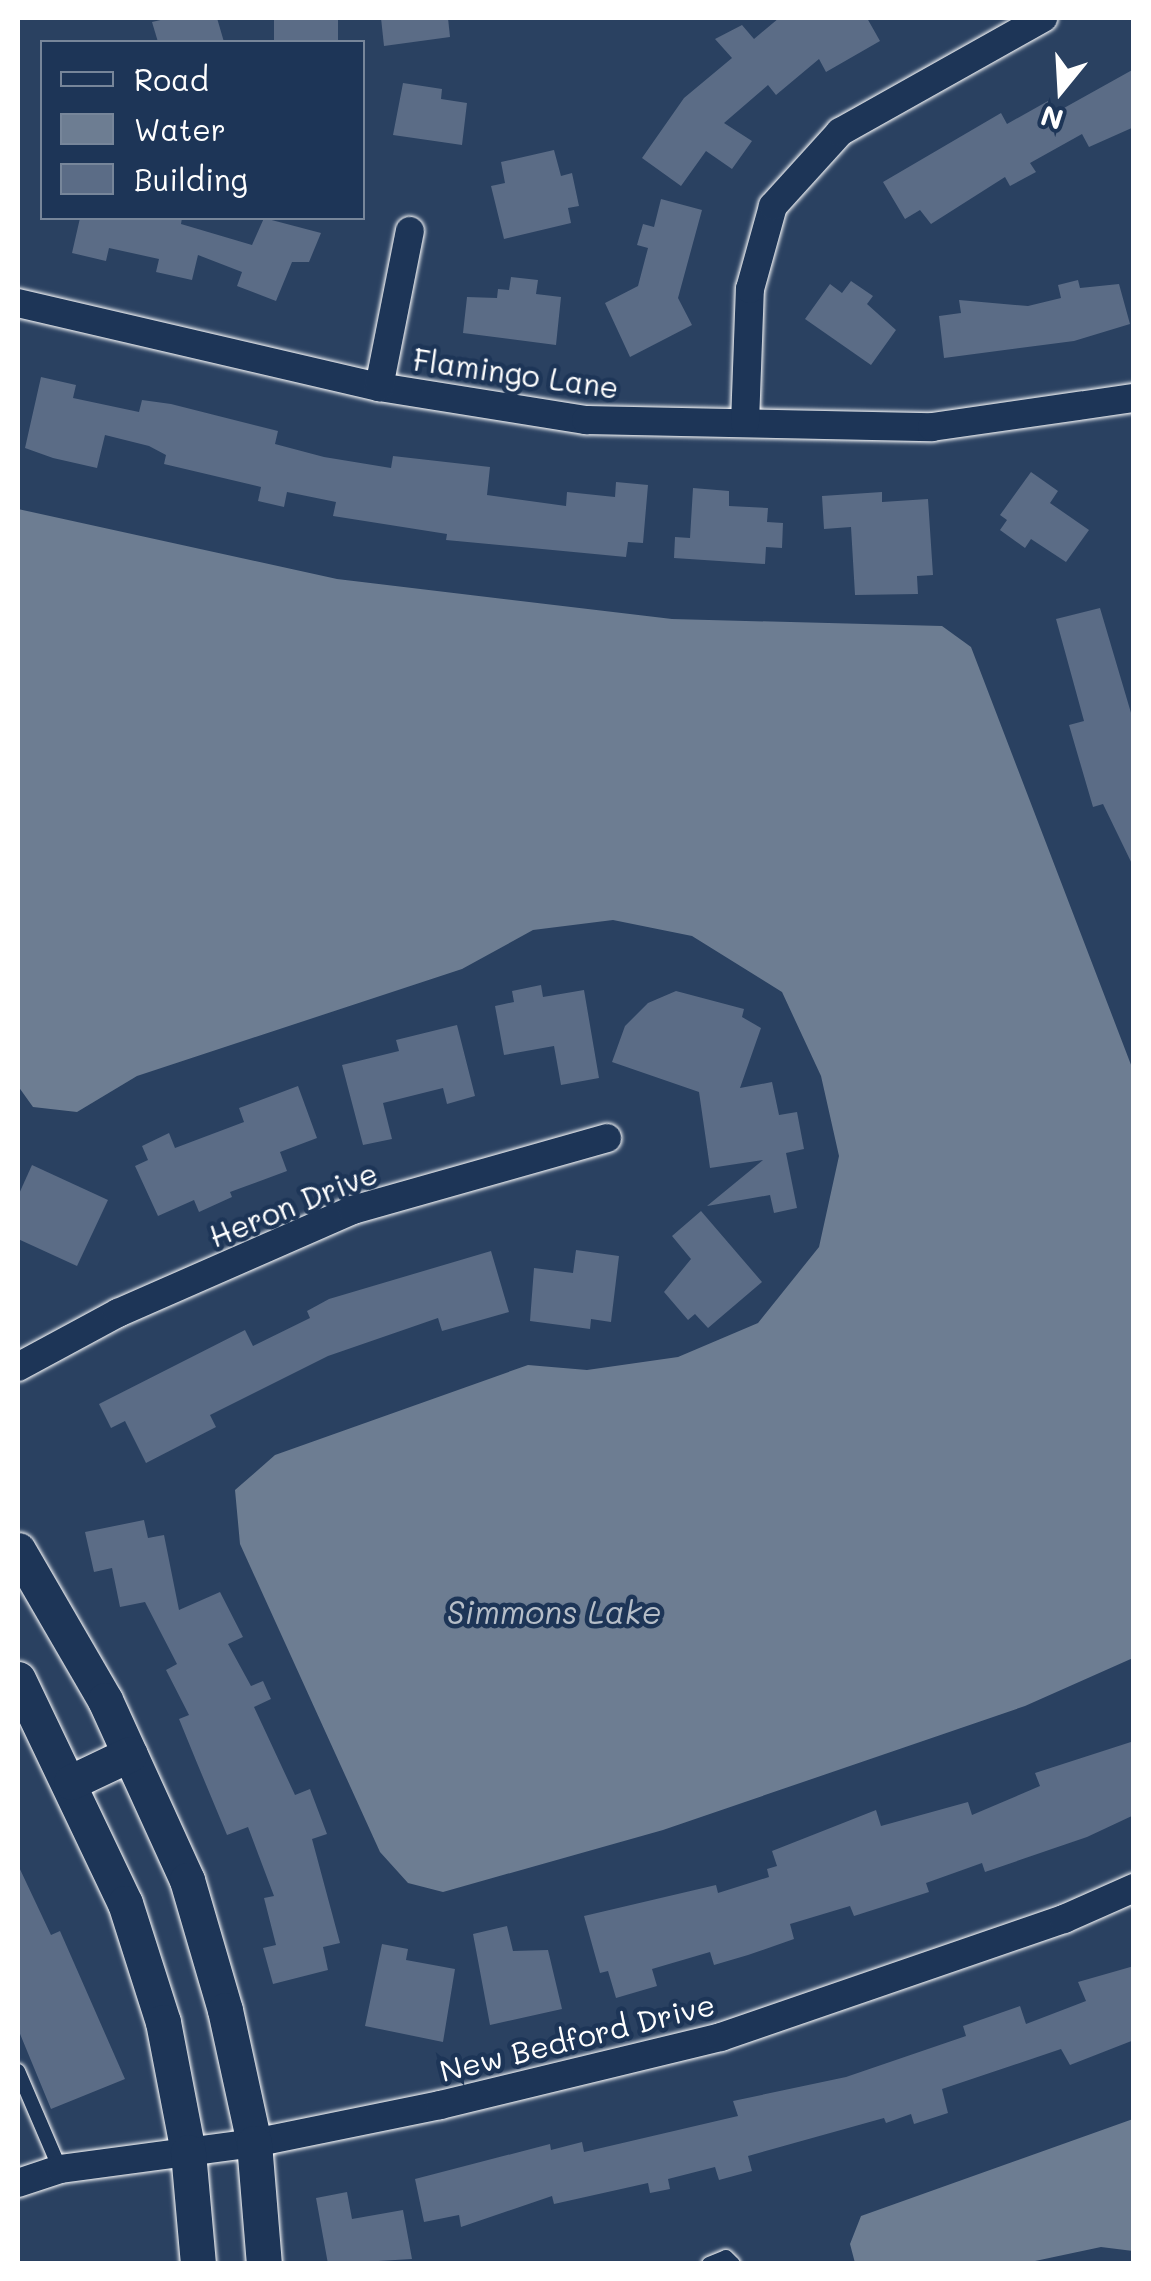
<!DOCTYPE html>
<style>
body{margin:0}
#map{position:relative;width:1151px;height:2281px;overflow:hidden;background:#2a4161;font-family:Mali,sans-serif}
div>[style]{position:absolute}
.water>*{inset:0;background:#6d7d92}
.building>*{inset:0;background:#5b6c86;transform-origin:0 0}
.roads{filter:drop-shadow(0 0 2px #fff) drop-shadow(0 0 2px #fff)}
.service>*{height:14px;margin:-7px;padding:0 7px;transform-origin:7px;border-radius:7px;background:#1d3557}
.minor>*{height:28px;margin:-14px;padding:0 14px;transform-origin:14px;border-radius:14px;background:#1d3557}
.tertiary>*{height:35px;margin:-17.5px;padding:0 17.5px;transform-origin:17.5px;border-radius:17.5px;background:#1d3557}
span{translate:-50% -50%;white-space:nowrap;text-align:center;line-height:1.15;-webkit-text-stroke:9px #1d3557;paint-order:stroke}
.street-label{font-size:30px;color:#fff}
.water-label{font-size:32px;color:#b6bec8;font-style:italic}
.frame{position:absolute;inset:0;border:20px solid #fff;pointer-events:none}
.legend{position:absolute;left:40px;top:40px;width:325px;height:180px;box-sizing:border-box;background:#1d3557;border:2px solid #77869a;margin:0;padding:12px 18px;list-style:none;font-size:30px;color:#fff}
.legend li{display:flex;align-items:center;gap:20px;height:50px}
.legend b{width:50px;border:2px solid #77869a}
.north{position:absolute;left:1011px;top:40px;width:100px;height:100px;-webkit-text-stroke:8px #1d3557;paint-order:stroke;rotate:198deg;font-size:28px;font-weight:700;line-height:40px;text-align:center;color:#fff}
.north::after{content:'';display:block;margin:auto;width:35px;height:45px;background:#fff;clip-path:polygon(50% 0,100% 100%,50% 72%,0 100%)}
</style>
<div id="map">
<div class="water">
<i style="clip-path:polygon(18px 509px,337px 579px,672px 619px,942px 626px,971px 647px,1133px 1070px,1133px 1658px,1025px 1706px,663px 1830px,443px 1892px,408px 1883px,380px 1852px,240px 1544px,235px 1490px,275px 1455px,528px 1365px,587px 1370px,678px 1357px,758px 1323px,819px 1247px,839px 1156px,821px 1076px,782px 992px,692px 936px,613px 920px,533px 930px,462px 969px,137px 1076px,77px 1112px,33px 1107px,18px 1086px)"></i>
<i style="clip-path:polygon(1133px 2119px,1133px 2251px,1101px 2247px,1021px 2264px,855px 2263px,850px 2244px,861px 2216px)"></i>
</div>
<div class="building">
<i style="clip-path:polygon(169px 18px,217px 18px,224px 42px,158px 42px,152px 22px)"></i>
<i style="left:274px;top:18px;width:64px;height:24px"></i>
<i style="clip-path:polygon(381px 18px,448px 18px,450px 37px,384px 46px)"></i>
<i style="clip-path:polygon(779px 18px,867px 18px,880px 41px,826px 72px,819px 59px,776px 95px,768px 85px,724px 123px,752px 141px,732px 169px,706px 151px,681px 186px,642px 158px,684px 98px,732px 58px,715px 39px,742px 25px,754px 39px)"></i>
<i style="clip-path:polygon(1134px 69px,1134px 127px,1089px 147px,1082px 134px,1030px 163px,1036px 172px,1010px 186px,1005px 177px,931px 224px,920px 210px,905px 219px,883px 182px,1001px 113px,1007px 124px,1048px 101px,1055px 113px)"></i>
<i style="clip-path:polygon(403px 83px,442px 89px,441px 99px,467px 103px,462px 145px,393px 135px)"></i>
<i style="clip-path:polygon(554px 150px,561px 176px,572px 173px,579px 206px,568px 208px,571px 223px,504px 239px,491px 186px,505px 183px,501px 162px)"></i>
<i style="clip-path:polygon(661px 199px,702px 210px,678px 298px,692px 325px,630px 357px,605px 303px,638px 286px,648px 248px,637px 245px,643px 224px,654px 227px)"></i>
<i style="clip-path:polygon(80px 218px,182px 218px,181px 224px,252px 245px,264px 218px,321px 233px,309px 262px,292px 262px,276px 301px,237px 286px,242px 272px,198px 255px,192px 280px,156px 272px,159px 259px,109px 248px,106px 261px,72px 253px)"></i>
<i style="clip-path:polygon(511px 277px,538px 280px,536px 294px,561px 297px,556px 345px,463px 333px,467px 297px,497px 298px,498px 289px,509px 290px)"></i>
<i style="clip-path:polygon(1078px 280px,1080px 288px,1119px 284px,1130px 324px,1074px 341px,944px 358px,939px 316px,961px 313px,959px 300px,1028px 306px,1061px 298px,1058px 285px)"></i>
<i style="clip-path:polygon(851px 281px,873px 296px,867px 304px,896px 330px,871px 365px,805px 319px,830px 284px,842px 293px)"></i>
<i style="clip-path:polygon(41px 377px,76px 385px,73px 398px,139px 412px,142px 400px,171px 404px,278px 431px,275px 444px,324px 457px,391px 468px,393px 456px,490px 467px,487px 495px,566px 506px,567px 492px,615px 497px,616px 482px,648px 485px,643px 543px,628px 542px,626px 557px,446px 540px,447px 534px,333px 516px,336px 502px,287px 492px,284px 507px,258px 501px,261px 487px,164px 464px,166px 455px,149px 446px,105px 435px,97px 468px,53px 458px,25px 448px)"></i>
<i style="clip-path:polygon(1031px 472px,1058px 491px,1050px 503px,1089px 530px,1066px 562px,1031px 539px,1025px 548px,1000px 530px,1007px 520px,1000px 515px)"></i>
<i style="clip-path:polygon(693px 488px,729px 491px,729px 506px,768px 508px,767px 522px,783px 523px,782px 548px,766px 547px,765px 564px,674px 558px,675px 537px,690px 538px)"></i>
<i style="clip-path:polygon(882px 492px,882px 502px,928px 499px,933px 575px,917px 576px,918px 594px,855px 595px,851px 527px,824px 529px,822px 496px)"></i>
<i style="clip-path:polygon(1100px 608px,1134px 723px,1134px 868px,1103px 804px,1093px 807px,1069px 725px,1084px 721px,1056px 619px)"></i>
<i style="clip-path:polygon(541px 985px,543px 997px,584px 990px,599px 1078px,561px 1085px,554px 1046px,504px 1055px,495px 1006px,514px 1002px,512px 991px)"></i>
<i style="clip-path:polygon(676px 991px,744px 1009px,742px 1017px,761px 1028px,740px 1088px,772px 1082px,779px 1115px,797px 1112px,804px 1149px,786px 1153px,797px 1208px,774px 1213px,770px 1195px,707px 1206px,763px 1160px,710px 1168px,699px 1092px,612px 1062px,625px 1026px,648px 1003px)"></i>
<i style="clip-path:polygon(457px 1025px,475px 1096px,447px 1104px,443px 1088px,383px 1103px,392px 1139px,363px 1145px,342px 1065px,399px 1051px,396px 1040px)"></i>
<i style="clip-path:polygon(298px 1086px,317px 1138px,280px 1152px,287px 1171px,230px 1192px,232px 1197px,199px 1212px,194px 1200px,158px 1216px,135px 1166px,148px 1160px,142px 1146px,169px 1133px,175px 1148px,244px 1122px,239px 1108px)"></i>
<i style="clip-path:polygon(32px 1165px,108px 1200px,77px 1266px,18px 1239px,18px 1196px)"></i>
<i style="clip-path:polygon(701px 1211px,762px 1282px,708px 1328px,695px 1314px,688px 1320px,664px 1292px,691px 1259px,672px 1236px)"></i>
<i style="clip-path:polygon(576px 1250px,619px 1256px,611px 1322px,591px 1319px,590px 1329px,530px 1321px,534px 1268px,573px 1273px)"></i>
<i style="clip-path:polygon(491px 1251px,509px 1312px,442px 1331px,438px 1318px,328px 1356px,210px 1415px,216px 1427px,146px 1463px,125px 1421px,111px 1428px,99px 1404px,245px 1330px,253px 1346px,310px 1318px,307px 1311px,329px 1299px)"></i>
<i style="clip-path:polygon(144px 1520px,148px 1538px,164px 1535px,179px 1610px,220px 1592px,243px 1637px,228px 1644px,251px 1686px,263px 1681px,271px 1699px,254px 1707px,295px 1795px,310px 1789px,327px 1834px,312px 1839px,340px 1943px,323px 1947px,328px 1970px,273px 1984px,263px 1948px,276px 1945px,264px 1898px,274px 1896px,248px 1827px,227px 1835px,197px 1763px,179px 1719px,189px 1715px,166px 1670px,177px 1664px,145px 1602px,120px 1607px,112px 1568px,94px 1572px,85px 1532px)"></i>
<i style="clip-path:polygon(1134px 1741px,1134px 1815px,1087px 1837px,985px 1872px,982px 1863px,926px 1883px,929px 1892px,854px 1916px,850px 1906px,790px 1924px,794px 1939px,748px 1955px,714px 1965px,710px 1952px,652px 1969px,657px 1986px,616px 1998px,608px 1971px,600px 1973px,584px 1916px,716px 1885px,718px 1893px,769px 1877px,767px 1869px,777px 1866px,772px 1851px,876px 1810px,881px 1826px,968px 1802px,972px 1815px,1040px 1786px,1035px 1773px)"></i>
<i style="clip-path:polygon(18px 1865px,51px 1935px,60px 1931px,125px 2079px,51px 2109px,18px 2029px)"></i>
<i style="clip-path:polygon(507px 1926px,513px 1951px,548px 1950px,562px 2009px,490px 2025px,473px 1934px)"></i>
<i style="clip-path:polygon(382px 1944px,408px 1949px,406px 1960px,455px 1969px,443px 2042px,365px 2026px)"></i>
<i style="clip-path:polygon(1134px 1966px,1134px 2040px,1070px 2065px,1061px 2049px,942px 2089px,948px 2113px,914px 2124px,911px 2114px,886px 2123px,884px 2118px,748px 2156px,752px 2171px,719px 2180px,715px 2167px,668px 2179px,670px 2189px,650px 2193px,648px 2183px,554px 2204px,552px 2196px,461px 2227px,459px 2215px,424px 2222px,415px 2179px,550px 2144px,551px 2150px,582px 2142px,584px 2152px,738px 2116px,733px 2101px,846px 2077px,966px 2036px,963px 2026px,1020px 2006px,1026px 2024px,1086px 2001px,1078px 1982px)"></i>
<i style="clip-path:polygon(347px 2192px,352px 2219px,403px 2210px,412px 2259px,328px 2264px,316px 2198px)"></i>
</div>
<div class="roads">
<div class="service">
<i style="left:18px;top:2071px;width:107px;rotate:66.8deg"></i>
<i style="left:709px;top:2264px;width:18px;rotate:-22deg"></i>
<i style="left:726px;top:2257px;width:10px;rotate:45deg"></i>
</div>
<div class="minor">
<i style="left:18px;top:303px;width:371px;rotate:13.1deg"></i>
<i style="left:379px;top:387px;width:210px;rotate:9.1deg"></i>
<i style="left:586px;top:420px;width:346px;rotate:1.2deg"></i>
<i style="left:932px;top:427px;width:204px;rotate:-8.2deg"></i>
<i style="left:379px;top:387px;width:159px;rotate:-78.8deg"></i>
<i style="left:745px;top:423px;width:134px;rotate:-87.9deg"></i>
<i style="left:750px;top:289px;width:86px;rotate:-74.5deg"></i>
<i style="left:773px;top:206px;width:100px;rotate:-47.8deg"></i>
<i style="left:840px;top:132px;width:233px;rotate:-29.3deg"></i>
<i style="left:18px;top:1367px;width:114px;rotate:-28.4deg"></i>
<i style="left:118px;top:1313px;width:257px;rotate:-23.7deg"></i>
<i style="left:353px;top:1210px;width:264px;rotate:-15.8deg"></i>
<i style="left:18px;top:2183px;width:44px;rotate:-18.4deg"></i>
<i style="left:60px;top:2169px;width:196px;rotate:-7.6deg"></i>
<i style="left:254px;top:2143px;width:190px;rotate:-11.5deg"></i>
<i style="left:440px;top:2105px;width:289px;rotate:-13.6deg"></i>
<i style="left:721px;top:2037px;width:363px;rotate:-19deg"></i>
<i style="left:1064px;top:1919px;width:77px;rotate:-23.9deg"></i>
</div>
<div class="tertiary">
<i style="left:18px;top:1550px;width:173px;rotate:59.9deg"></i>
<i style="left:105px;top:1700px;width:198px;rotate:65.5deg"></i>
<i style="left:187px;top:1880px;width:135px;rotate:73.7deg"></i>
<i style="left:225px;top:2010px;width:136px;rotate:77.7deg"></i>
<i style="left:254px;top:2143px;width:121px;rotate:85.3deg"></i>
<i style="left:18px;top:1679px;width:248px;rotate:64.5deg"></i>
<i style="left:125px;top:1903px;width:125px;rotate:72.3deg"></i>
<i style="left:163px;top:2022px;width:132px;rotate:79.1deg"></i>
<i style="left:188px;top:2152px;width:112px;rotate:84.9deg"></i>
<i style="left:71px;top:1782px;width:65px;rotate:-25.4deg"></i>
</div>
</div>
<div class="street-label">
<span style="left:516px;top:373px;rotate:8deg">Flamingo Lane</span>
<span style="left:293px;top:1204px;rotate:-22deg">Heron Drive</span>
<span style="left:577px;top:2037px;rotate:-14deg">New Bedford Drive</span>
</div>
<div class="water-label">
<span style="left:554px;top:1611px">Simmons Lake</span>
</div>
<div class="frame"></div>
<ul class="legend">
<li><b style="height:12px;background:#1d3557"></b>Road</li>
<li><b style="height:28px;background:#6d7d92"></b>Water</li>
<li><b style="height:28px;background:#5b6c86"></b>Building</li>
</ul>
<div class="north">N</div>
</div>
